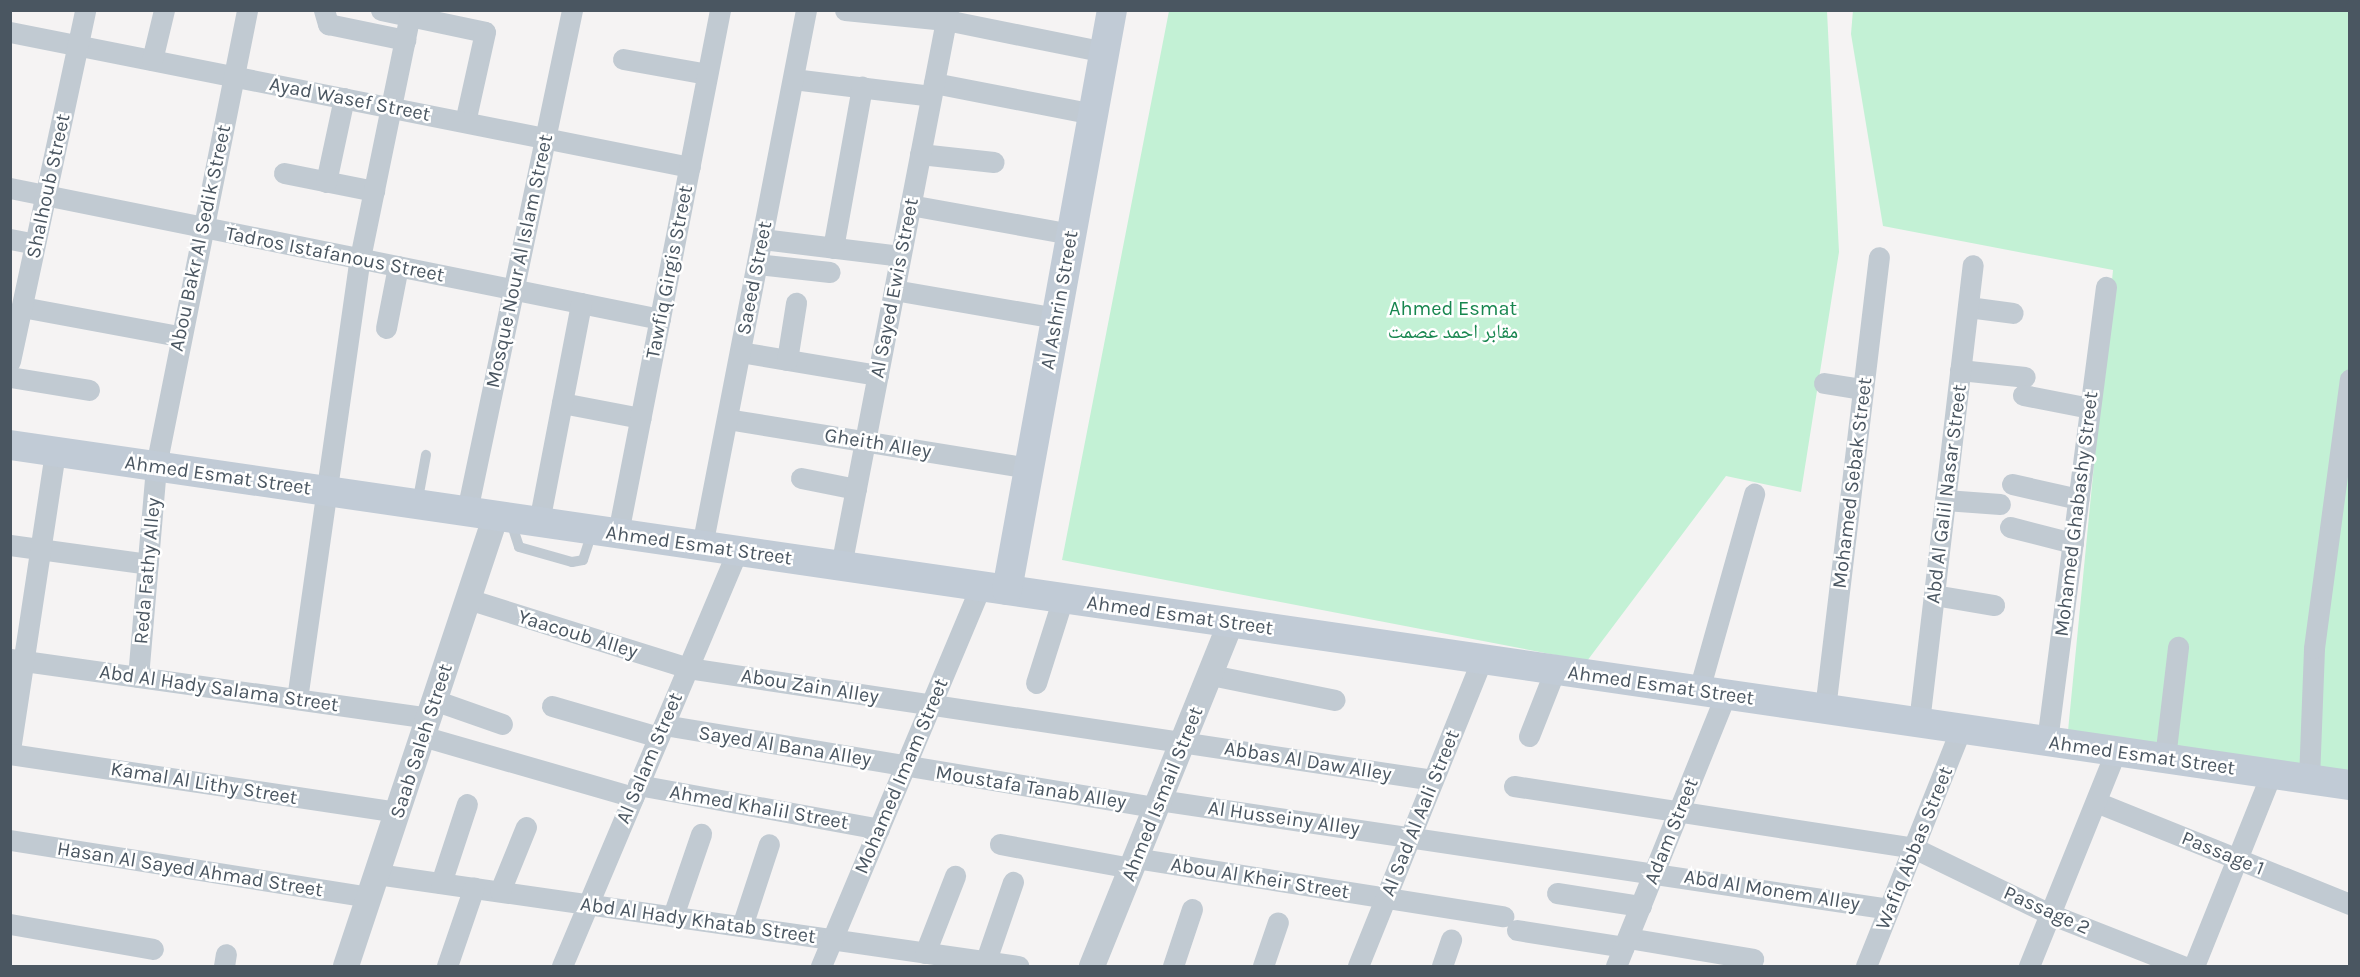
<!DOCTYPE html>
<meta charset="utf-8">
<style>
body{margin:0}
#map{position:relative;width:2360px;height:977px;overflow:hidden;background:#f5f3f3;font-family:Karla,"Noto Naskh Arabic",sans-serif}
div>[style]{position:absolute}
.green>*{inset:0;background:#c3f1d5}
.service>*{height:10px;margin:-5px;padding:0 5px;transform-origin:5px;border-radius:5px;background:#c1cad2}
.minor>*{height:21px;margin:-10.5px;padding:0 10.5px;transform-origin:10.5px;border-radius:10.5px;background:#c1cad2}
.tertiary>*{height:26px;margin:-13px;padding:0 13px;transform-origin:13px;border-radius:13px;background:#c1cad2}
.secondary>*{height:30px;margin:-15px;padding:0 15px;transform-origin:15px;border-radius:15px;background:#c1cbd6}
span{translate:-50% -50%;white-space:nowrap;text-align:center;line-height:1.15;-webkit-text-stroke:5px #fff;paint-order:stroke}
.street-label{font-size:20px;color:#4a5661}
.park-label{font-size:20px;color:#17864f}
.frame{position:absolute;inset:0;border:12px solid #4a5661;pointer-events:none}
</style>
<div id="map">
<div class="green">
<i style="clip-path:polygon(1853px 10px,2349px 11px,2349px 772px,2068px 731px,2113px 270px,1883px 226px,1851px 34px)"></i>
<i style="clip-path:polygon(1169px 11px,1827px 11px,1839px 252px,1801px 492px,1726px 476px,1587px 661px,1062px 560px)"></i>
</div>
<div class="service">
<i style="left:417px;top:504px;width:50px;rotate:-79.6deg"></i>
<i style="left:510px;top:519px;width:29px;rotate:72deg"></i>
<i style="left:519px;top:547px;width:55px;rotate:15.8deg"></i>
<i style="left:572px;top:562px;width:11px;rotate:-10deg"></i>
<i style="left:583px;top:560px;width:28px;rotate:-72deg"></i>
</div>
<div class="minor">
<i style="left:324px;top:10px;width:15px;rotate:74deg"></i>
<i style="left:328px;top:24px;width:79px;rotate:11.7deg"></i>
<i style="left:381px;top:10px;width:106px;rotate:11.9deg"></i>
<i style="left:485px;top:32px;width:92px;rotate:102.5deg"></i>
<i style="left:845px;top:10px;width:101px;rotate:5.7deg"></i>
<i style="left:946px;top:20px;width:161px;rotate:11.4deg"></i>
<i style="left:10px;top:32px;width:693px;rotate:11.23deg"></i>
<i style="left:623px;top:59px;width:85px;rotate:10.1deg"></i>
<i style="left:152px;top:60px;width:51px;rotate:-76.5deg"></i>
<i style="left:793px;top:79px;width:139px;rotate:7deg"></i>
<i style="left:934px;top:83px;width:162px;rotate:11deg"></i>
<i style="left:920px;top:154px;width:74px;rotate:6.2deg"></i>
<i style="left:284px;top:173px;width:92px;rotate:11.3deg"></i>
<i style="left:326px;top:182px;width:86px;rotate:-77.9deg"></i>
<i style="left:10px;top:188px;width:663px;rotate:11.39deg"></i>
<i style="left:910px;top:205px;width:164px;rotate:10.2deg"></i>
<i style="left:10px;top:239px;width:25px;rotate:11deg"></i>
<i style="left:762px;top:239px;width:139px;rotate:7deg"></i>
<i style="left:833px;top:248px;width:164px;rotate:-79.8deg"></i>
<i style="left:757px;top:264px;width:73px;rotate:6.3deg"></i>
<i style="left:894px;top:290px;width:164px;rotate:9.8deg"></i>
<i style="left:22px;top:307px;width:159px;rotate:10.5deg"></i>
<i style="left:1968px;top:307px;width:45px;rotate:7.6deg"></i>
<i style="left:386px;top:328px;width:63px;rotate:-79deg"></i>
<i style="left:740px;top:352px;width:140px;rotate:9.5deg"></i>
<i style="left:787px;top:360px;width:58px;rotate:-81deg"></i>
<i style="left:10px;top:361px;width:359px;rotate:-77.9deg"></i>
<i style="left:1960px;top:370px;width:65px;rotate:6.1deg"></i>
<i style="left:10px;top:377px;width:80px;rotate:9.3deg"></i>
<i style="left:1824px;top:383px;width:39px;rotate:9deg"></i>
<i style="left:2023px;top:395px;width:68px;rotate:11deg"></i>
<i style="left:562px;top:403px;width:80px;rotate:10.8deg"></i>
<i style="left:727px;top:419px;width:306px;rotate:9.2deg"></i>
<i style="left:801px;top:478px;width:56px;rotate:11.3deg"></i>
<i style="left:2012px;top:484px;width:68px;rotate:12.8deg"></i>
<i style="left:1945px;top:500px;width:55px;rotate:4.2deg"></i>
<i style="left:467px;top:511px;width:512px;rotate:-78.16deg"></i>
<i style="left:539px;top:522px;width:223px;rotate:-79.1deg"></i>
<i style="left:2010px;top:527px;width:65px;rotate:14.3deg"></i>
<i style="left:618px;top:533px;width:533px;rotate:-78.96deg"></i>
<i style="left:10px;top:545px;width:139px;rotate:7.8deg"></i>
<i style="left:702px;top:546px;width:546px;rotate:-79.02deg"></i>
<i style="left:841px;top:566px;width:566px;rotate:-79.11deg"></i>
<i style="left:1934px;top:595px;width:61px;rotate:9.5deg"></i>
<i style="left:468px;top:599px;width:231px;rotate:17.4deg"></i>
<i style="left:688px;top:668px;width:753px;rotate:8.55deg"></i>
<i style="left:10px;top:659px;width:422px;rotate:8deg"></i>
<i style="left:1211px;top:675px;width:126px;rotate:11.4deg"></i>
<i style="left:138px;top:677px;width:212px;rotate:-85.1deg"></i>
<i style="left:156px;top:466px;width:465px;rotate:-78.7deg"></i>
<i style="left:1036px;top:683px;width:89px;rotate:-72.4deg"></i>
<i style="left:1699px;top:690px;width:204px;rotate:-74.3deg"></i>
<i style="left:297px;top:699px;width:445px;rotate:-81.9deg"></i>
<i style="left:360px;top:258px;width:253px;rotate:-78.4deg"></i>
<i style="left:434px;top:700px;width:72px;rotate:19.4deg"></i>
<i style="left:552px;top:706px;width:111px;rotate:16.2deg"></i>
<i style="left:1825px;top:709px;width:455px;rotate:-83.2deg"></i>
<i style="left:1919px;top:722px;width:460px;rotate:-83.3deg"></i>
<i style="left:664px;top:725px;width:499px;rotate:9.5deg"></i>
<i style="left:422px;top:736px;width:220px;rotate:16.1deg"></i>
<i style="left:1529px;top:736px;width:71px;rotate:-68.5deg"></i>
<i style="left:2047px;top:741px;width:458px;rotate:-82.6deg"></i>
<i style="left:10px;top:750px;width:302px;rotate:-81.4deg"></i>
<i style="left:10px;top:754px;width:391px;rotate:8.5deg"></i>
<i style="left:2165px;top:758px;width:112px;rotate:-83.3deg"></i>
<i style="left:2309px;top:779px;width:131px;rotate:-87.8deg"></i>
<i style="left:2314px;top:648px;width:271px;rotate:-82.4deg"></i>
<i style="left:638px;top:785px;width:245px;rotate:10.3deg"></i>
<i style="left:1514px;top:786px;width:405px;rotate:8.8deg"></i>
<i style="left:1914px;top:848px;width:151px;rotate:25.9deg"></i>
<i style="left:2050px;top:914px;width:143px;rotate:21.4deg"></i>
<i style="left:1159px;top:800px;width:738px;rotate:8.49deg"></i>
<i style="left:2096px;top:802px;width:274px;rotate:21.9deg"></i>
<i style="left:10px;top:840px;width:363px;rotate:9deg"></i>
<i style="left:1000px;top:844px;width:133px;rotate:10.4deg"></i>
<i style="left:1135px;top:858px;width:373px;rotate:9deg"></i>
<i style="left:377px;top:874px;width:648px;rotate:8.17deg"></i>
<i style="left:441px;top:883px;width:83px;rotate:-71.8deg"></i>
<i style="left:500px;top:891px;width:69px;rotate:-67.9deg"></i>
<i style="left:1557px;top:893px;width:85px;rotate:8.8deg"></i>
<i style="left:673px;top:916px;width:87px;rotate:-71.1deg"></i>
<i style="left:10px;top:924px;width:145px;rotate:9.9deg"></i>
<i style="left:742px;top:926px;width:86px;rotate:-71.8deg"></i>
<i style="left:1517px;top:930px;width:108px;rotate:9deg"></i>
<i style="left:1628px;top:938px;width:127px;rotate:9.5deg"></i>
<i style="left:925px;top:953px;width:83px;rotate:-68.7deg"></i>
<i style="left:224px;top:966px;width:12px;rotate:-81deg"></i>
<i style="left:447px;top:966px;width:83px;rotate:-71.1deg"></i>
<i style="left:562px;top:966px;width:450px;rotate:-67.1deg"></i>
<i style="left:821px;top:966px;width:412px;rotate:-67.2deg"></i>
<i style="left:984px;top:966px;width:89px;rotate:-71deg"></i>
<i style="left:1173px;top:966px;width:60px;rotate:-71.6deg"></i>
<i style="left:1263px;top:966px;width:46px;rotate:-71.2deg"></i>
<i style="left:1358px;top:966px;width:331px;rotate:-68deg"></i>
<i style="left:1442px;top:966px;width:28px;rotate:-71deg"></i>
<i style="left:1616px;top:966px;width:293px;rotate:-68deg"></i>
<i style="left:1866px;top:966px;width:255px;rotate:-68.2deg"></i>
<i style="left:2029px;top:966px;width:232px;rotate:-68deg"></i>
<i style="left:2194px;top:966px;width:207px;rotate:-68.1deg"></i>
</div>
<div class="tertiary">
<i style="left:346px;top:966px;width:475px;rotate:-71.6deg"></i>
<i style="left:1092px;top:966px;width:371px;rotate:-68deg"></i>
</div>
<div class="secondary">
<i style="left:10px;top:445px;width:2365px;rotate:8.27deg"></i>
<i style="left:1007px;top:590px;width:589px;rotate:-79.74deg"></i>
</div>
<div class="street-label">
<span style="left:350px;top:99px;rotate:11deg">Ayad Wasef Street</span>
<span style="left:48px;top:186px;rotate:-78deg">Shalhoub Street</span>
<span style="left:200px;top:238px;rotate:-78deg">Abou Bakr Al Sedik Street</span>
<span style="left:335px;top:254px;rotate:11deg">Tadros Istafanous Street</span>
<span style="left:519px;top:261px;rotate:-78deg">Mosque Nour Al Islam Street</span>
<span style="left:669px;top:272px;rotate:-79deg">Tawfiq Girgis Street</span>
<span style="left:754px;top:278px;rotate:-79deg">Saeed Street</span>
<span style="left:894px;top:288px;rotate:-79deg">Al Sayed Ewis Street</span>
<span style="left:1059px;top:300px;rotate:-80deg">Al Ashrin Street</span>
<span style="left:878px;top:443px;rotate:9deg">Gheith Alley</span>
<span style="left:218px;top:475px;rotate:8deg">Ahmed Esmat Street</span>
<span style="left:1852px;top:483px;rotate:-83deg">Mohamed Sebak Street</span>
<span style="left:1946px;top:494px;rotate:-83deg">Abd Al Galil Nasar Street</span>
<span style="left:2076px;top:514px;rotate:-83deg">Mohamed Ghabashy Street</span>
<span style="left:699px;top:545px;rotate:8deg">Ahmed Esmat Street</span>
<span style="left:147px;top:571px;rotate:-85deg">Reda Fathy Alley</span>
<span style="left:1180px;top:615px;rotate:8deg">Ahmed Esmat Street</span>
<span style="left:578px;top:634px;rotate:17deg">Yaacoub Alley</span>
<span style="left:1661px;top:685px;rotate:8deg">Ahmed Esmat Street</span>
<span style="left:810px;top:686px;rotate:9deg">Abou Zain Alley</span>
<span style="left:219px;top:688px;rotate:8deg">Abd Al Hady Salama Street</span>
<span style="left:421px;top:741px;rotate:-72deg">Saab Saleh Street</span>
<span style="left:785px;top:746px;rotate:9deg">Sayed Al Bana Alley</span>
<span style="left:2142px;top:755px;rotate:8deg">Ahmed Esmat Street</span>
<span style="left:649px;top:758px;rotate:-67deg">Al Salam Street</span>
<span style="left:1308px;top:761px;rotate:9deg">Abbas Al Daw Alley</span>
<span style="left:901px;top:776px;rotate:-67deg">Mohamed Imam Street</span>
<span style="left:204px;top:783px;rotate:9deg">Kamal Al Lithy Street</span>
<span style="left:1031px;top:787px;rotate:9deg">Moustafa Tanab Alley</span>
<span style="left:1162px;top:794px;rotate:-68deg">Ahmed Ismail Street</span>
<span style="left:759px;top:807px;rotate:10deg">Ahmed Khalil Street</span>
<span style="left:1420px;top:813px;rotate:-68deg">Al Sad Al Aali Street</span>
<span style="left:1284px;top:818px;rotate:8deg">Al Husseiny Alley</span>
<span style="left:1671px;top:831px;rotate:-68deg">Adam Street</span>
<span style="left:1914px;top:848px;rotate:-68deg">Wafiq Abbas Street</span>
<span style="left:2223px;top:853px;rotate:22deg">Passage 1</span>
<span style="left:190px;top:869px;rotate:9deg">Hasan Al Sayed Ahmad Street</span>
<span style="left:1260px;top:878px;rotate:9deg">Abou Al Kheir Street</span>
<span style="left:1772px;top:890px;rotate:9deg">Abd Al Monem Alley</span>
<span style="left:2047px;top:910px;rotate:24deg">Passage 2</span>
<span style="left:698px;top:920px;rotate:8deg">Abd Al Hady Khatab Street</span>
</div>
<div class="park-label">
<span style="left:1453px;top:320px">Ahmed Esmat<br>مقابر احمد عصمت</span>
</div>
<div class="frame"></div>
</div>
